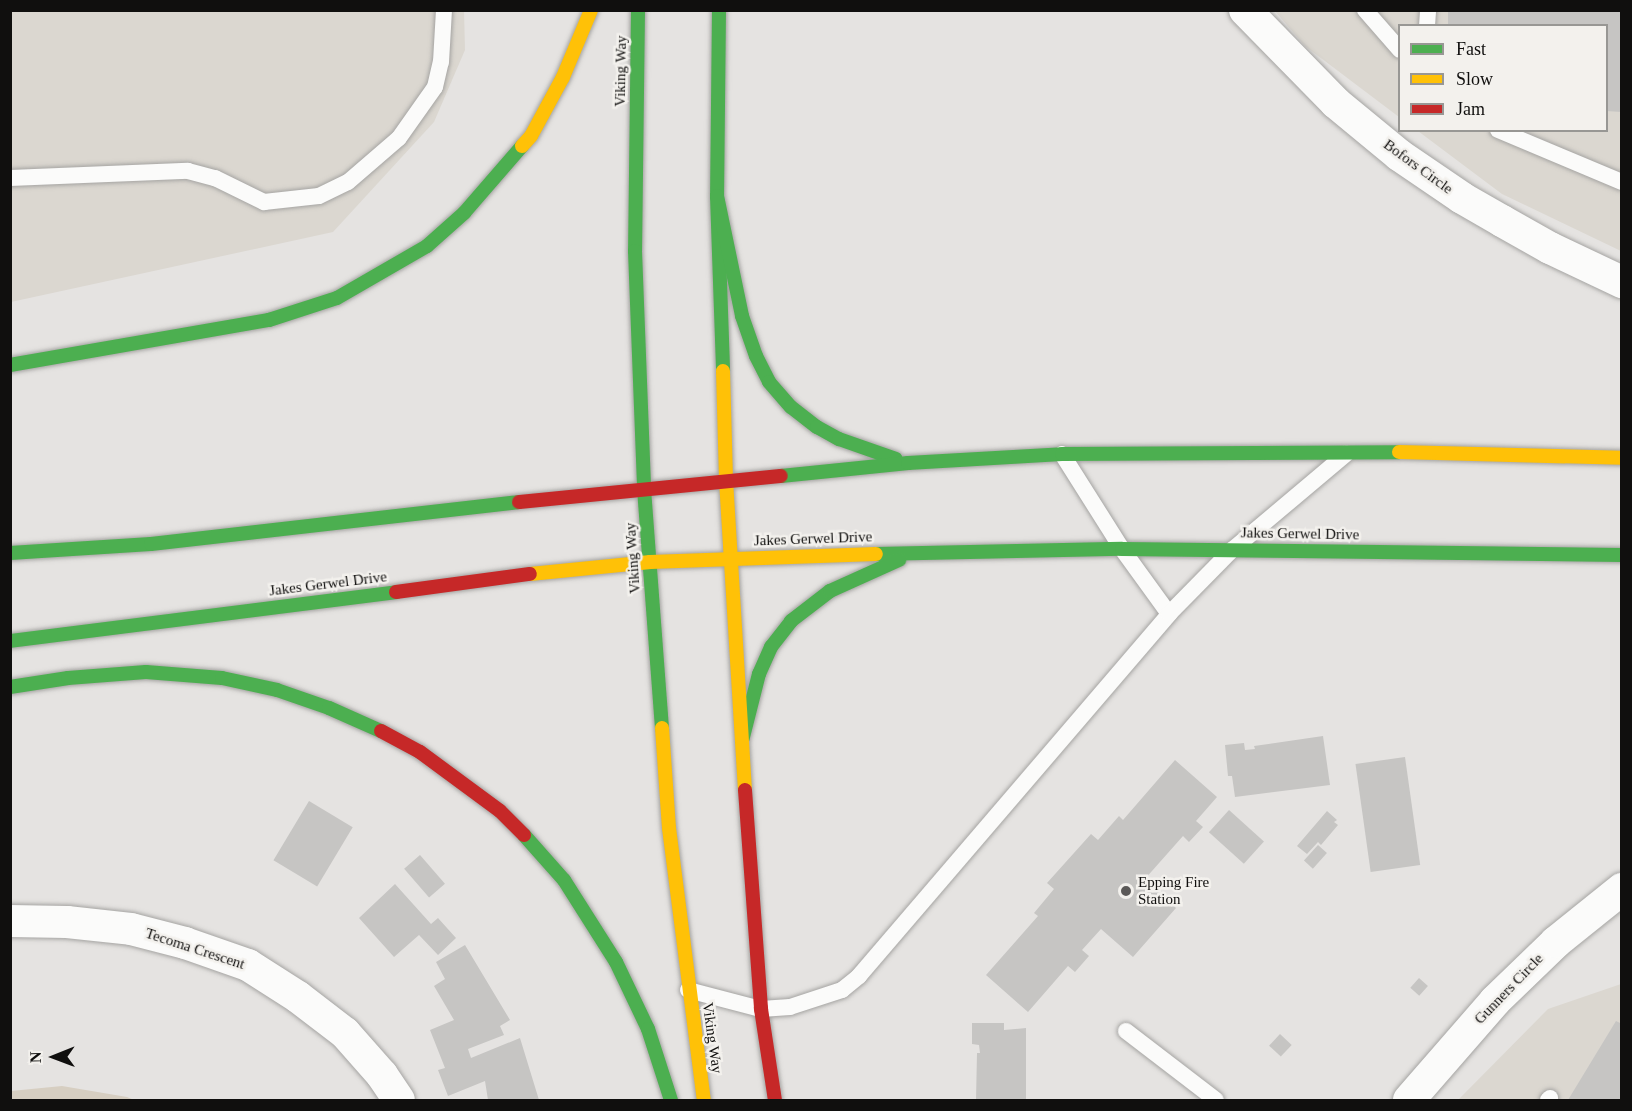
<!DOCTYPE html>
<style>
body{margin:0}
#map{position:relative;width:1632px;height:1111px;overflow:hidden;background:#e5e3e1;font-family:"Times New Roman",serif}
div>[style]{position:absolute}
.built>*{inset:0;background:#dbd7d0}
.green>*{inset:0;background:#d6cec1}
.building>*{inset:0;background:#c6c5c3;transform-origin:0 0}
.roads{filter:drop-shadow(0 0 2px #a5a4a2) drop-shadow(0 0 2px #a5a4a2)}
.lane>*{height:16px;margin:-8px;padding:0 8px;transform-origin:8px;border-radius:8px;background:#fbfbfa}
.street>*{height:32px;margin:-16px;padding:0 16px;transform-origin:16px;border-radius:16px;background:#fbfbfa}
.fast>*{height:14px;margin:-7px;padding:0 7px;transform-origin:7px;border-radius:7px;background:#4caf50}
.slow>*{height:14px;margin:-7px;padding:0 7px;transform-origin:7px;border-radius:7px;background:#ffc107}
.jam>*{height:14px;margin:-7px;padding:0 7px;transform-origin:7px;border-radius:7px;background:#c62828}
.dots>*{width:16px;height:16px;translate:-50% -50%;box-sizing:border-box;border:3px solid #f3f1ed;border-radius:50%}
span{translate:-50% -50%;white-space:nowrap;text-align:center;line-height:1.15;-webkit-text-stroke:5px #f3f1ed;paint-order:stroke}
.street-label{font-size:15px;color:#100f0e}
.poi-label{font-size:15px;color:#100f0e}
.left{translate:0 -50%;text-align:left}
.frame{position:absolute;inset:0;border:12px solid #100f0e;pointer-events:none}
.legend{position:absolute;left:1398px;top:24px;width:210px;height:108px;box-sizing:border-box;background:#f3f1ed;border:2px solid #989794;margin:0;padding:8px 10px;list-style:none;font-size:18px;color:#100f0e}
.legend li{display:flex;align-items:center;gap:12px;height:30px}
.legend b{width:30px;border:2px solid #989794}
.north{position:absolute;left:24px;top:1027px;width:60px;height:60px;-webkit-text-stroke:4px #f3f1ed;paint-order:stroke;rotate:269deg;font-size:16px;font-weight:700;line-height:24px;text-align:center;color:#100f0e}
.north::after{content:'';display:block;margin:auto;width:21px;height:27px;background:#100f0e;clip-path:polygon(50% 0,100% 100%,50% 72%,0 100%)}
</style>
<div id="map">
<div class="built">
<i style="clip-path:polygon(10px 11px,464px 11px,465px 50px,434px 122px,333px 232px,11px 302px)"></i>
<i style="clip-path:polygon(1275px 11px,1621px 11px,1621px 251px,1502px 194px,1418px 131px,1606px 130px,1606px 26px,1400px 26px,1399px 117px,1305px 46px)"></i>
<i style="clip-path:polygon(1621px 984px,1621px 1100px,1458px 1100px,1548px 1009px)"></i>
</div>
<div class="green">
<i style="clip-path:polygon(62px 1086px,127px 1097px,134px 1100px,11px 1100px,11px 1091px)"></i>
</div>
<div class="building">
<i style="clip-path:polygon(1448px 10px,1622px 10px,1622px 112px,1606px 111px,1606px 26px,1448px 26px)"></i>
<i style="clip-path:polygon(1323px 736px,1330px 785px,1235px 797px,1232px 776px,1228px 776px,1225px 745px,1244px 743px,1245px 750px,1255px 749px,1254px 746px)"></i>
<i style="left:1405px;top:757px;width:109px;height:50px;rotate:82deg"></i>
<i style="clip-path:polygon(1175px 760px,1217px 797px,1196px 821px,1203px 827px,1189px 842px,1183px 836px,1144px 880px,1176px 908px,1133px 957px,1101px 929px,1082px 950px,1089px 956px,1075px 972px,1068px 966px,1028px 1012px,986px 975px,1038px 916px,1034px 913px,1054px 889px,1047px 883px,1091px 834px,1098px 840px,1119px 816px,1123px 820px)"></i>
<i style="left:309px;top:801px;width:51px;height:69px;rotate:31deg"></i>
<i style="left:1229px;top:810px;width:47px;height:30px;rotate:42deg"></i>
<i style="clip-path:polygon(1327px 811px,1337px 820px,1334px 822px,1338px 825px,1321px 845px,1318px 842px,1307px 854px,1297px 846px)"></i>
<i style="left:1318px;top:845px;width:12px;height:21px;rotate:42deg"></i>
<i style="left:420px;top:855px;width:38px;height:21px;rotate:49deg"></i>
<i style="clip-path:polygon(395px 884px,431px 924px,438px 918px,456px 938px,438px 955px,419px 935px,394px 957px,359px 918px)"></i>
<i style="clip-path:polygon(465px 945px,510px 1020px,500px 1026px,504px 1035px,468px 1049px,471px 1058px,520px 1038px,539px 1100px,488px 1100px,485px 1081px,448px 1096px,438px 1070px,445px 1068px,430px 1030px,454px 1020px,434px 986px,445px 979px,436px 962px)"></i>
<i style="left:1419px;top:978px;width:12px;height:13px;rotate:42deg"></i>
<i style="clip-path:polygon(1616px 1021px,1622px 1024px,1622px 1100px,1568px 1100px)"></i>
<i style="clip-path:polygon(972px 1023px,1004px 1023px,1004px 1030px,1026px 1028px,1026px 1100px,976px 1100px,977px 1053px,980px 1053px,979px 1045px,972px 1044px)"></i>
<i style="left:1280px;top:1034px;width:16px;height:16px;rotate:43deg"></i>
</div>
<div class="roads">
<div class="lane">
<i style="left:1365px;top:10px;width:53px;rotate:48.8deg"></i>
<i style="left:1427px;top:26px;width:16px;rotate:-86deg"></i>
<i style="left:1498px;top:130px;width:134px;rotate:22.8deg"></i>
<i style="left:10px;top:178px;width:178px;rotate:-2.3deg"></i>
<i style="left:188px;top:171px;width:28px;rotate:15deg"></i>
<i style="left:215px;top:178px;width:55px;rotate:26.1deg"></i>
<i style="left:264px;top:202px;width:55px;rotate:-6.2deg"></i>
<i style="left:319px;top:196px;width:32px;rotate:-26deg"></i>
<i style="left:348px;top:182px;width:67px;rotate:-40.8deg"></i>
<i style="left:399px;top:138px;width:62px;rotate:-54.8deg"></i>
<i style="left:435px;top:87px;width:26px;rotate:-77deg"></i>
<i style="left:441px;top:62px;width:52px;rotate:-86.7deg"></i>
<i style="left:1062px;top:454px;width:112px;rotate:57.7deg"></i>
<i style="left:1122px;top:549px;width:80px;rotate:54.1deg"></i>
<i style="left:688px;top:990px;width:75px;rotate:14.6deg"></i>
<i style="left:761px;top:1009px;width:29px;rotate:-4deg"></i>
<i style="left:790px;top:1007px;width:55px;rotate:-18.1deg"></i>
<i style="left:842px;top:990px;width:22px;rotate:-39deg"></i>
<i style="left:859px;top:976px;width:477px;rotate:-49.4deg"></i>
<i style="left:1169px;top:614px;width:90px;rotate:-45.5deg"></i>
<i style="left:1232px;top:550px;width:149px;rotate:-40.1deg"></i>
<i style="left:1126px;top:1031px;width:113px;rotate:37.5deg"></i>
<i style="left:1548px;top:1100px;width:3px;rotate:-45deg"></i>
</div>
<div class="street">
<i style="left:1245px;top:10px;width:130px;rotate:45.6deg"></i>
<i style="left:1336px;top:103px;width:82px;rotate:39.5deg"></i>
<i style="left:1399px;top:155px;width:76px;rotate:34.3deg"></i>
<i style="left:1462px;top:198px;width:46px;rotate:29.9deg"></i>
<i style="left:1502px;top:221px;width:55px;rotate:29.4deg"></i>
<i style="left:1550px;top:248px;width:80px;rotate:25.3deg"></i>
<i style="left:10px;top:921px;width:57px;rotate:1deg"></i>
<i style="left:67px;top:922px;width:64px;rotate:6.2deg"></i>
<i style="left:131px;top:929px;width:56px;rotate:14.5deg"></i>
<i style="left:185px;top:943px;width:67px;rotate:19.2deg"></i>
<i style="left:248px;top:965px;width:59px;rotate:32.6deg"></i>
<i style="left:298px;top:997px;width:59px;rotate:37.5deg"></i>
<i style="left:345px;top:1033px;width:56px;rotate:48.6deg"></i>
<i style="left:382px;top:1075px;width:30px;rotate:56deg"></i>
<i style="left:1409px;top:1100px;width:131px;rotate:-49deg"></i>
<i style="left:1495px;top:1001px;width:85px;rotate:-44deg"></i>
<i style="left:1556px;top:942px;width:85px;rotate:-38.8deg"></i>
</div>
<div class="fast">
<i style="left:638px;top:10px;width:241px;rotate:90.7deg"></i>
<i style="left:635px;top:251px;width:238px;rotate:87.8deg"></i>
<i style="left:644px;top:489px;width:240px;rotate:85.7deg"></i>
<i style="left:719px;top:10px;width:186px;rotate:90.6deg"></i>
<i style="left:717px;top:196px;width:175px;rotate:88deg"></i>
<i style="left:717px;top:196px;width:123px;rotate:78.2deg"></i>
<i style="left:742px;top:316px;width:42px;rotate:70.7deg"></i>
<i style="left:756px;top:356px;width:29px;rotate:63deg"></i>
<i style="left:769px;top:382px;width:33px;rotate:49deg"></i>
<i style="left:791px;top:407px;width:33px;rotate:38deg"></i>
<i style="left:817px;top:427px;width:25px;rotate:29deg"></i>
<i style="left:839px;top:439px;width:60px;rotate:19.3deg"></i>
<i style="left:10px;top:365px;width:263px;rotate:-9.9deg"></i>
<i style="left:269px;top:320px;width:71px;rotate:-17.9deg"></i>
<i style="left:337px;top:298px;width:104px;rotate:-30deg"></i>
<i style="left:427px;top:246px;width:50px;rotate:-41.7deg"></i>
<i style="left:464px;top:213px;width:89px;rotate:-49.1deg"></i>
<i style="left:781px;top:476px;width:128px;rotate:-5.8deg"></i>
<i style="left:908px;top:463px;width:154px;rotate:-3.3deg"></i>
<i style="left:1062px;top:454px;width:337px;rotate:-0.3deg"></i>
<i style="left:10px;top:553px;width:141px;rotate:-3.7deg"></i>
<i style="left:151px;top:544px;width:370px;rotate:-6.5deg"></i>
<i style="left:876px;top:554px;width:246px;rotate:-1.2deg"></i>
<i style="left:1122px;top:549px;width:500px;rotate:0.69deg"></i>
<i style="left:10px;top:641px;width:389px;rotate:-7.2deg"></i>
<i style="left:10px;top:687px;width:59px;rotate:-8.8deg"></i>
<i style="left:68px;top:678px;width:78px;rotate:-4.4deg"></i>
<i style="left:146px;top:672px;width:76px;rotate:4.5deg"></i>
<i style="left:222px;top:678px;width:56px;rotate:12.3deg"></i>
<i style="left:277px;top:690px;width:55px;rotate:19.1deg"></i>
<i style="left:329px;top:708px;width:57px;rotate:23.9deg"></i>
<i style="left:742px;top:741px;width:69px;rotate:-75.8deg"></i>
<i style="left:759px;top:674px;width:30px;rotate:-66deg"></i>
<i style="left:771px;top:647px;width:33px;rotate:-52deg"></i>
<i style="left:791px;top:621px;width:49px;rotate:-37.6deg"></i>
<i style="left:830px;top:591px;width:76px;rotate:-24.2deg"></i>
<i style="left:524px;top:835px;width:60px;rotate:48.4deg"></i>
<i style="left:564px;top:880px;width:97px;rotate:57.6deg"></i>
<i style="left:616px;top:962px;width:74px;rotate:64.5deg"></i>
<i style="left:648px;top:1029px;width:75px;rotate:72.1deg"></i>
</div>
<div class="slow">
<i style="left:522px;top:146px;width:13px;rotate:-48deg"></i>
<i style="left:531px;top:136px;width:67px;rotate:-61.5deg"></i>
<i style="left:563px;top:77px;width:73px;rotate:-67.3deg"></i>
<i style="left:723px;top:371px;width:109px;rotate:88.4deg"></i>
<i style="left:726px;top:480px;width:311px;rotate:86.5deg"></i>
<i style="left:1399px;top:452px;width:223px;rotate:1.5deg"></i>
<i style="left:530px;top:574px;width:121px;rotate:-5.7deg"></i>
<i style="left:650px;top:562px;width:226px;rotate:-2deg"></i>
<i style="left:662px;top:728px;width:100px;rotate:86deg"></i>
<i style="left:669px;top:828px;width:274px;rotate:82.7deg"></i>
</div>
<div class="jam">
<i style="left:519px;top:502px;width:263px;rotate:-5.7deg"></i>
<i style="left:396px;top:592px;width:135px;rotate:-7.7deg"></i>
<i style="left:381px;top:731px;width:44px;rotate:28.3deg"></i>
<i style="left:420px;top:752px;width:99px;rotate:36.4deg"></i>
<i style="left:500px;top:811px;width:34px;rotate:45deg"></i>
<i style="left:745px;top:790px;width:220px;rotate:85.8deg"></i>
<i style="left:761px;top:1009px;width:92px;rotate:81.3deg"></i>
</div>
</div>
<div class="dots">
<i style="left:1126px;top:891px;background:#5b5958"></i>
</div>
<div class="street-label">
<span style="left:621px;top:71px;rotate:-89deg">Viking Way</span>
<span style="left:1418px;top:167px;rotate:36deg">Bofors Circle</span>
<span style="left:1300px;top:534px;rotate:1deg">Jakes Gerwel Drive</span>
<span style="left:813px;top:539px;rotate:-2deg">Jakes Gerwel Drive</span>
<span style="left:633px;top:558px;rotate:-94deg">Viking Way</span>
<span style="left:328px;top:584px;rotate:-7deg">Jakes Gerwel Drive</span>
<span style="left:195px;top:949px;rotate:18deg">Tecoma Crescent</span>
<span style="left:1509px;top:989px;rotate:-46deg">Gunners Circle</span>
<span style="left:712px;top:1038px;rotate:82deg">Viking Way</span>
</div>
<div class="poi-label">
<span class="left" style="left:1138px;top:891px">Epping Fire<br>Station</span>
</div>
<div class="frame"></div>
<ul class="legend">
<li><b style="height:8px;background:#4caf50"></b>Fast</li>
<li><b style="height:8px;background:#ffc107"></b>Slow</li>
<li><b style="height:8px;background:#c62828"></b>Jam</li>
</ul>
<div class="north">N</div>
</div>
